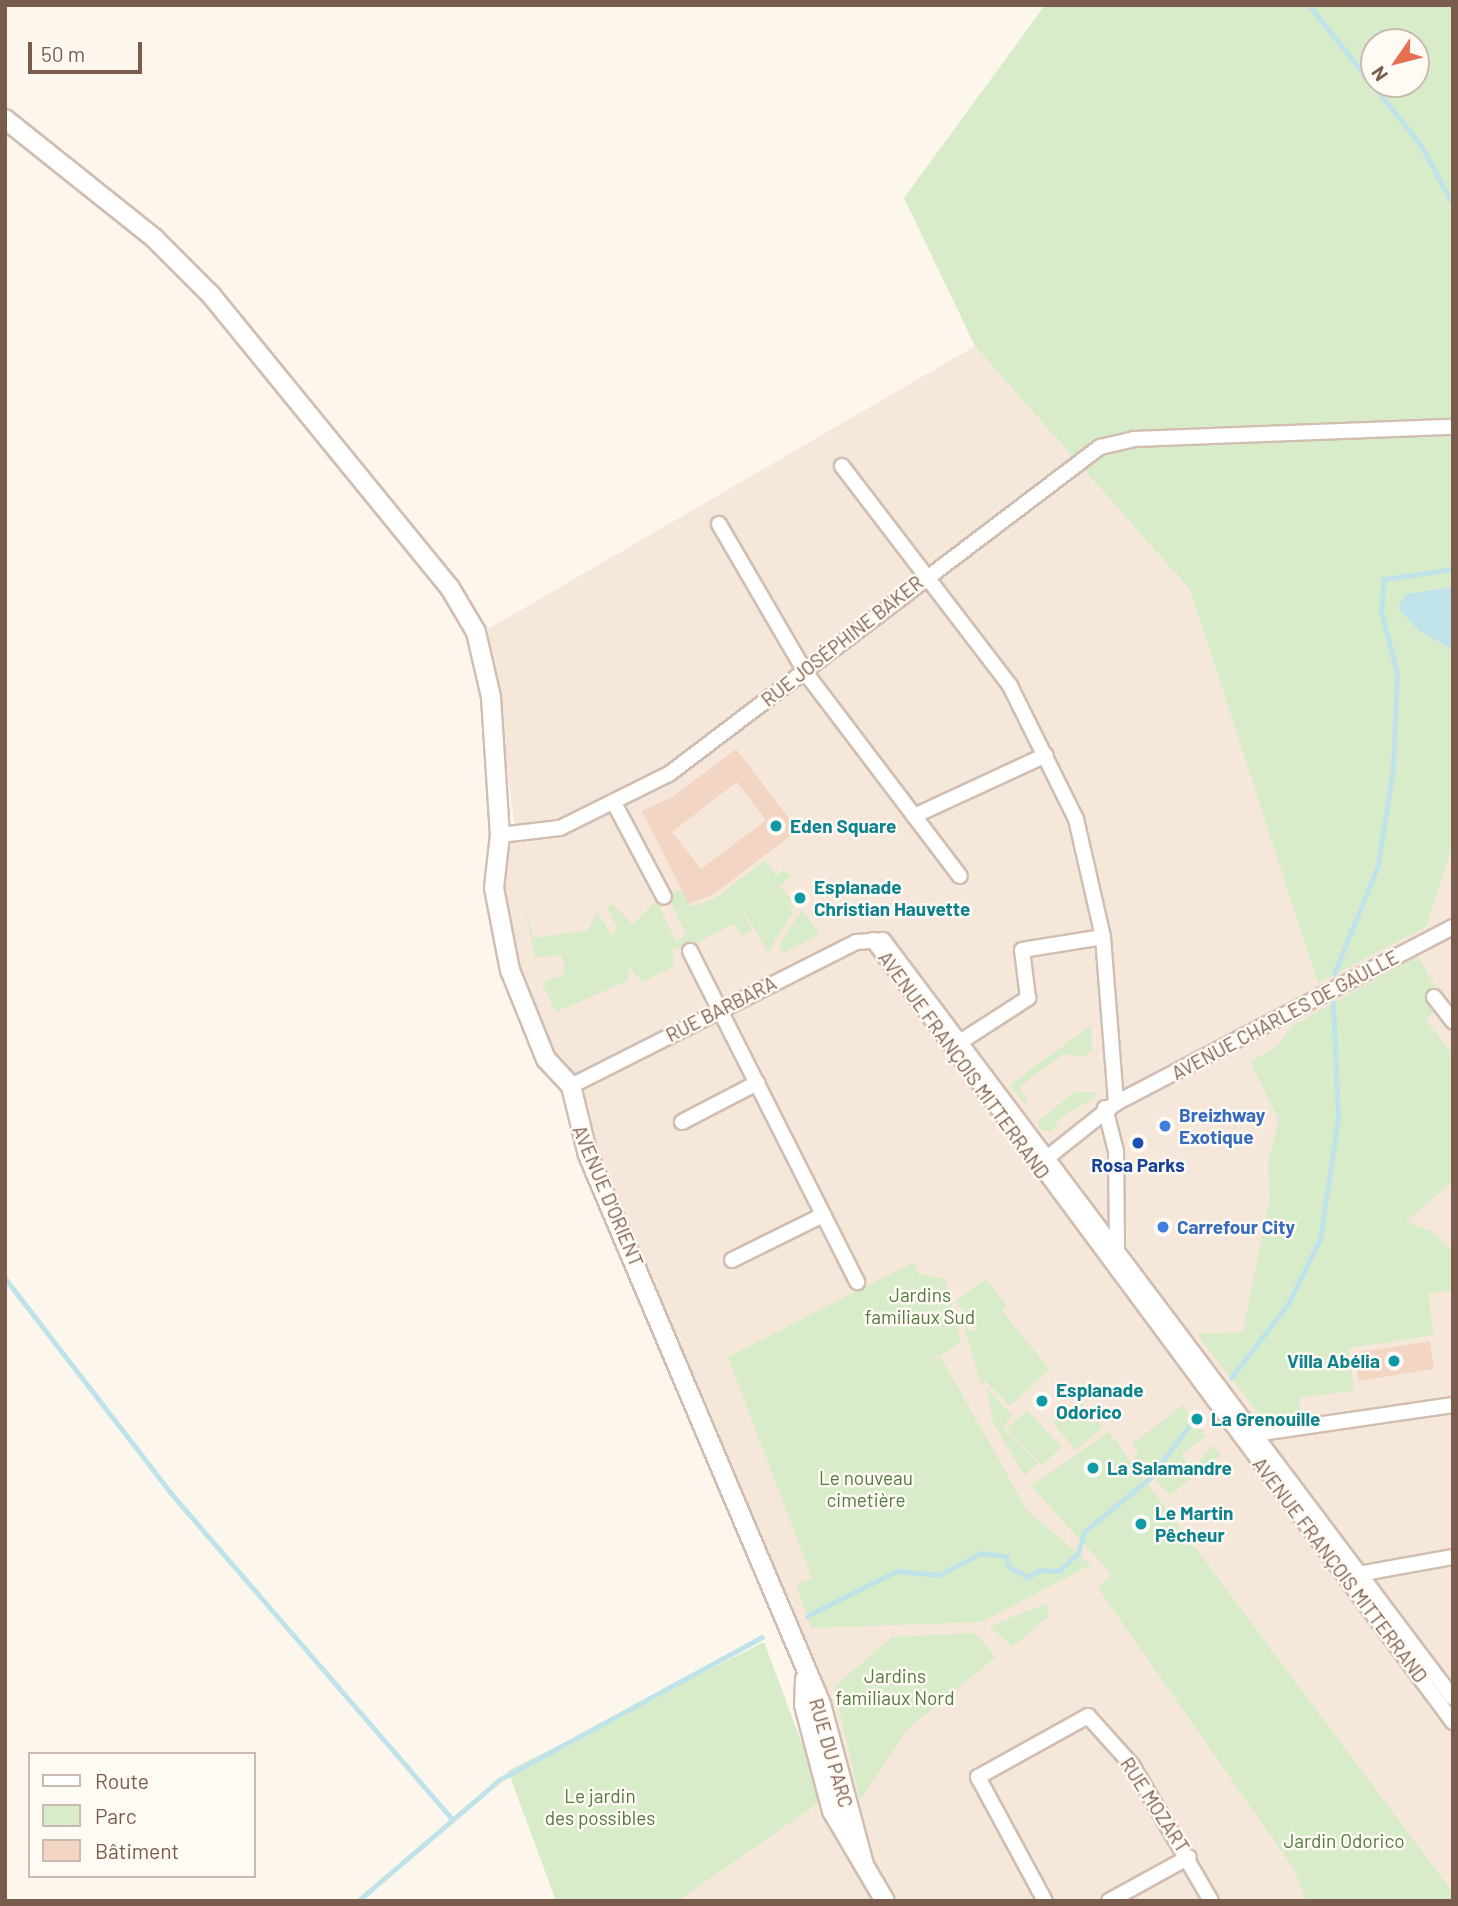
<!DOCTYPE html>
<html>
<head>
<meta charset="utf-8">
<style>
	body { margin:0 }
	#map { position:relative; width:1458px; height:1906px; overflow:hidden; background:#fdf6ec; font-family:Barlow,sans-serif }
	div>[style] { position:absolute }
	.residential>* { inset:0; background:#f5e8da }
	.green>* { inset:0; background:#d8ecc9 }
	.water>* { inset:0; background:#bfe3e8 }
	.stream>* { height:4.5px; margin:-2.25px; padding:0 2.25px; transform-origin:2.25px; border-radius:2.25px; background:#bfe3e8 }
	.building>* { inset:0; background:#f3d5c3 }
	.roads { filter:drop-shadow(2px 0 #d1beb0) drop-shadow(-2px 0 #d1beb0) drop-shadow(0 2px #d1beb0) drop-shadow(0 -2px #d1beb0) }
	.minor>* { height:14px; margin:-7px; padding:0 7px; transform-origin:7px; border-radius:7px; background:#fff }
	.tertiary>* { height:18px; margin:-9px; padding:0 9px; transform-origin:9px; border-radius:9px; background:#fff }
	.dots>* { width:19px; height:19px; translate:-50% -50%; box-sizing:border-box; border:4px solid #fffaf3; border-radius:50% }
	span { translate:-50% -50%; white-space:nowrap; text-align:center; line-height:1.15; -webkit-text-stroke:5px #fffaf3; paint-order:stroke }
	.street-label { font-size:19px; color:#7a5c4d }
	.culture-label { font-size:19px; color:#0d838f; font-weight:700 }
	.left { translate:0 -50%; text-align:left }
	.right { translate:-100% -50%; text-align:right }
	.shop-label { font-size:19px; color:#366cbe; font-weight:700 }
	.transit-label { font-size:19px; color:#164399; font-weight:700 }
	.park-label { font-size:19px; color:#537a41 }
	.frame { position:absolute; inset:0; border:7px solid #7a5c4d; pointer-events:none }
	.legend { position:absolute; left:28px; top:1752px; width:228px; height:126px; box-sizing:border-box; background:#fffaf3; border:2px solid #cabbb1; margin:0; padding:9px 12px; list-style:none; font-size:21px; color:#7a5c4d }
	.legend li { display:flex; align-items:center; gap:14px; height:35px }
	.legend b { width:35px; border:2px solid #cabbb1 }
	.north { position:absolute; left:1360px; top:28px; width:70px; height:70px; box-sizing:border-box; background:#fffaf3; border:2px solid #cabbb1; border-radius:50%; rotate:235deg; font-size:19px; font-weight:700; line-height:28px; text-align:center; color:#7a5c4d }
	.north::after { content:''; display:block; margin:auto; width:24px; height:32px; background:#e76f51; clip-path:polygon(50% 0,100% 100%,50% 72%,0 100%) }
	.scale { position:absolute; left:28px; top:42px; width:114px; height:32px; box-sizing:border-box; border:4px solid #7a5c4d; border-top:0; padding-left:9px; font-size:21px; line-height:24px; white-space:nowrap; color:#7a5c4d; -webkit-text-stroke:5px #fffaf3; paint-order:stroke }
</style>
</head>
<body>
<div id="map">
	<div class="residential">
		<i style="clip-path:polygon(975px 346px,1190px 590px,1318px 982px,1426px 927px,1453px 844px,1453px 1901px,678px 1901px,823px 1800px,847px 1794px,518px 973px,498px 860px,516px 836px,488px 629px)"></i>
	</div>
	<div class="green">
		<i style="clip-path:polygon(evenodd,1045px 5px,1453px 5px,1453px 587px,1405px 594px,1419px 631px,1453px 650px,1453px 844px,1426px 927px,1318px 983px,1190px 590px,975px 346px,904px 198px,1045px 5px,1374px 42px,1416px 42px,1416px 84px,1374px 84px,1374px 42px)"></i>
		<i style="clip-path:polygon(765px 860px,776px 875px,784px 870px,792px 877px,779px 886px,798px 905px,794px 909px,784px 899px,793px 913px,768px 952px,739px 903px,752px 930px,742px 936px,734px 924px,684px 949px,673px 947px,673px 967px,642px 982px,629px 967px,627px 981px,556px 1012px,542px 983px,564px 974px,564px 963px,561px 955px,535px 958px,521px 886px,533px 938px,588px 930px,597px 912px,612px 936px,617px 928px,607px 907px,613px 904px,632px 924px,657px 901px,676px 942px,686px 933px,668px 896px,681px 889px,691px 907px,716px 898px)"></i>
		<i style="clip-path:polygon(802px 910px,820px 934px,783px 953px,779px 944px)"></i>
		<i style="clip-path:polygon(1418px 956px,1437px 990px,1427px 999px,1436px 1011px,1425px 1019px,1453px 1055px,1453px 1181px,1406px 1222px,1431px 1231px,1453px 1251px,1453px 1290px,1428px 1294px,1434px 1335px,1349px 1348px,1354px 1391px,1299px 1398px,1301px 1415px,1264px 1421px,1197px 1334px,1243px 1332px,1270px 1198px,1268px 1162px,1279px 1120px,1250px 1061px,1275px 1048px,1292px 1026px)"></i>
		<i style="clip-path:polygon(1091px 1025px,1092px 1050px,1083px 1057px,1064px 1054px,1035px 1075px,1019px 1088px,1028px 1100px,1024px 1103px,1010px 1085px)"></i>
		<i style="clip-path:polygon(1075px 1092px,1095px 1092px,1094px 1098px,1060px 1118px,1052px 1131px,1041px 1131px,1037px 1122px)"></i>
		<i style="clip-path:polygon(914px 1262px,919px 1274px,945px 1279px,961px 1342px,918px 1369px,941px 1357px,1027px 1510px,1091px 1565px,981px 1622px,811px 1628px,796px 1584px,812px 1578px,728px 1357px)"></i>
		<i style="clip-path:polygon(986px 1279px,1007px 1306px,1002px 1311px,1049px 1369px,1010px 1406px,985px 1381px,981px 1385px,963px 1323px,971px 1332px,977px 1328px,956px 1301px)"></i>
		<i style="clip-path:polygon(986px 1387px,1013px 1416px,1003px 1427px,1038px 1463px,1024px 1476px,993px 1422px)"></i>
		<i style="clip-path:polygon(1079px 1400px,1103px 1427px,1076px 1450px,1052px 1422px)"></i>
		<i style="clip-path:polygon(1183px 1405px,1206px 1436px,1182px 1455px,1192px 1469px,1213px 1445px,1221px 1455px,1170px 1495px,1134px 1457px,1139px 1453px,1132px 1444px)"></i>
		<i style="clip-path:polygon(1027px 1410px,1062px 1447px,1042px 1465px,1007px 1429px)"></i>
		<i style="clip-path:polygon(1109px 1432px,1453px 1893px,1453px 1901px,1306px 1901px,1294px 1869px,1098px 1588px,1112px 1574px,1031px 1486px)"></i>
		<i style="clip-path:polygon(1047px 1603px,1048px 1617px,1012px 1647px,990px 1626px)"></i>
		<i style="clip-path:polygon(975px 1633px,996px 1657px,908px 1729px,860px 1800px,834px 1687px,892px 1637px)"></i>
		<i style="clip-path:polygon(764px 1642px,823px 1800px,678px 1901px,556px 1901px,508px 1771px)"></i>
	</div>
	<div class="water">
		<i style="clip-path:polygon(1453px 587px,1453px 650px,1419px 631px,1398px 608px,1405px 594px)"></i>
	</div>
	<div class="stream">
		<i style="left:1309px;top:5px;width:179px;rotate:51.3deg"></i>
		<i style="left:1421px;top:145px;width:67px;rotate:61.5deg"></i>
		<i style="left:1334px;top:974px;width:118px;rotate:-68deg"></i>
		<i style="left:1378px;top:865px;width:97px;rotate:-81.1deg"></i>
		<i style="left:1393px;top:769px;width:96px;rotate:-87.6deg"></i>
		<i style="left:1397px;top:673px;width:63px;rotate:-104.7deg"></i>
		<i style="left:1381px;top:612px;width:33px;rotate:-85deg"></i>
		<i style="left:1384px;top:579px;width:70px;rotate:-8.2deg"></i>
		<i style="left:5px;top:1278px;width:272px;rotate:52.3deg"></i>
		<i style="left:171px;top:1493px;width:428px;rotate:49.2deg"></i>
		<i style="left:1231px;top:1378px;width:93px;rotate:-52.4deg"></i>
		<i style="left:1288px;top:1304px;width:72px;rotate:-63.8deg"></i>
		<i style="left:1320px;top:1239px;width:122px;rotate:-81.5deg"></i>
		<i style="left:1338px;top:1118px;width:115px;rotate:-92.5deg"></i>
		<i style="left:807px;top:1616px;width:101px;rotate:-26.6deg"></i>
		<i style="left:897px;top:1571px;width:42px;rotate:5.4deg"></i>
		<i style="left:939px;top:1575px;width:47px;rotate:-27.6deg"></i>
		<i style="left:981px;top:1553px;width:26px;rotate:7deg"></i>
		<i style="left:1007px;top:1556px;width:11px;rotate:80deg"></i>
		<i style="left:1009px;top:1567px;width:22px;rotate:27deg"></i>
		<i style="left:1029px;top:1577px;width:13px;rotate:-32deg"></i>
		<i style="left:1040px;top:1570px;width:19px;rotate:3deg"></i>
		<i style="left:1059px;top:1571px;width:26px;rotate:-43deg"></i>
		<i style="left:1078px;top:1553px;width:22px;rotate:-74deg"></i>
		<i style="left:1084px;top:1532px;width:85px;rotate:-39.3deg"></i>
		<i style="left:1150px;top:1478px;width:74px;rotate:-53.3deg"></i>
		<i style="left:358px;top:1901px;width:186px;rotate:-40.6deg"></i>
		<i style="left:499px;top:1780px;width:299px;rotate:-28.5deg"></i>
	</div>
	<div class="building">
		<i style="clip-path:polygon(evenodd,736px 749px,798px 830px,714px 894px,689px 904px,642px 811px,672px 797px,736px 749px,737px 782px,766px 820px,701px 869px,672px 832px,737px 782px)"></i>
		<i style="clip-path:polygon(1430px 1341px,1434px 1369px,1359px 1381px,1355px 1353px)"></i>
	</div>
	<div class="roads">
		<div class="minor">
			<i style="left:842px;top:466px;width:277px;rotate:52.6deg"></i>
			<i style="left:1010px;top:686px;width:148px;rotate:63.6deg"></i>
			<i style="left:1076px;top:819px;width:121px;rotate:77.1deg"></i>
			<i style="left:1103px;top:937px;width:167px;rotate:85.5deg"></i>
			<i style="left:1116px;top:1103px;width:93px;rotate:141.5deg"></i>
			<i style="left:719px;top:524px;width:171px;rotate:59.8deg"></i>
			<i style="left:805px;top:672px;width:256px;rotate:52.8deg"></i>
			<i style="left:614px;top:803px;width:106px;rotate:62deg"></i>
			<i style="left:914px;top:816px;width:145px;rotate:-24.8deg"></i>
			<i style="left:500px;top:835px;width:60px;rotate:-6.7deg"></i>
			<i style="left:560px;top:828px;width:122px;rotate:-26.4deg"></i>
			<i style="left:669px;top:774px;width:541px;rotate:-37.19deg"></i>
			<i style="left:1100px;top:447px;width:35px;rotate:-13deg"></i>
			<i style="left:1134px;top:439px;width:319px;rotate:-2.2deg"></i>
			<i style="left:873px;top:940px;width:974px;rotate:53.44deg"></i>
			<i style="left:690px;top:951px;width:371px;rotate:63.2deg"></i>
			<i style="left:1434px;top:997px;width:31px;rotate:52deg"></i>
			<i style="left:957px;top:1044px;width:85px;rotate:-32.9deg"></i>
			<i style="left:1028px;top:998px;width:48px;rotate:-97.1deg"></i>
			<i style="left:1022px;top:950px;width:82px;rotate:-9.1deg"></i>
			<i style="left:571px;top:1086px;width:319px;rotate:-26.8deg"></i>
			<i style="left:856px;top:942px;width:27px;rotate:-4deg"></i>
			<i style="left:883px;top:940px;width:948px;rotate:53.06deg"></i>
			<i style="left:1116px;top:1103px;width:380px;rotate:-27.6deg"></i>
			<i style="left:1105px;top:1108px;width:44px;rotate:75.7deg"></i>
			<i style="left:1116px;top:1151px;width:101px;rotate:89.4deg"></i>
			<i style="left:682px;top:1122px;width:85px;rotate:-27.5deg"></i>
			<i style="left:732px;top:1260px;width:102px;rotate:-26.3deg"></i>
			<i style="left:1250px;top:1442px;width:14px;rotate:-39deg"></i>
			<i style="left:1261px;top:1433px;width:194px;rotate:-8.3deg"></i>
			<i style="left:1353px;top:1575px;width:102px;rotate:-10.2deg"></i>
			<i style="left:1045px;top:1901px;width:141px;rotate:-118.4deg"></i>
			<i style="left:978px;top:1777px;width:126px;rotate:-29deg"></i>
			<i style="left:1088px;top:1716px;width:66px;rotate:48.1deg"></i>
			<i style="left:1132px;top:1765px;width:157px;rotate:59.8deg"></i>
			<i style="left:1109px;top:1901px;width:91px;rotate:-28.8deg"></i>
		</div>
		<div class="tertiary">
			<i style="left:5px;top:119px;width:191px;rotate:38.6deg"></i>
			<i style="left:154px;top:238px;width:81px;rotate:45deg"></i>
			<i style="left:211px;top:295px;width:378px;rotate:50.8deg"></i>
			<i style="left:450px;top:588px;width:51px;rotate:59.4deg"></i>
			<i style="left:476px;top:632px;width:67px;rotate:77deg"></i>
			<i style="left:491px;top:697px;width:138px;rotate:86.3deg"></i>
			<i style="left:500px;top:835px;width:53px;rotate:96.5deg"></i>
			<i style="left:494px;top:888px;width:84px;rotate:79deg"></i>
			<i style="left:510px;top:970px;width:96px;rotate:68deg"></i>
			<i style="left:546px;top:1059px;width:37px;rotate:47deg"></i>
			<i style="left:571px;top:1086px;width:71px;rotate:76.2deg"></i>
			<i style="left:588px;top:1155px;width:596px;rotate:67deg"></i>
			<i style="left:821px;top:1704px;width:166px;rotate:75deg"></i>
			<i style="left:805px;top:1679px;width:26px;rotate:92deg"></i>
			<i style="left:804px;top:1705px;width:110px;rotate:75.2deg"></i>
			<i style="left:832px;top:1811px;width:104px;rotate:59.5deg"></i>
		</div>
	</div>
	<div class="dots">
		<i style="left:776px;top:826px;background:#0f9aa8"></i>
		<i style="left:800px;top:898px;background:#0f9aa8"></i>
		<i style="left:1165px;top:1126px;background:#3f7fe0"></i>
		<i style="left:1138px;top:1143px;background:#1a4fb4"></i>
		<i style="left:1163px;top:1227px;background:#3f7fe0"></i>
		<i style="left:1394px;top:1361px;background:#0f9aa8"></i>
		<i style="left:1042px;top:1401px;background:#0f9aa8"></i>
		<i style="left:1197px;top:1419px;background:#0f9aa8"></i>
		<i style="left:1093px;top:1468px;background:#0f9aa8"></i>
		<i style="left:1141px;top:1524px;background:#0f9aa8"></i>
	</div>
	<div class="street-label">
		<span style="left:842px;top:641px;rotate:-38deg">RUE JOSÉPHINE BAKER</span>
		<span style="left:721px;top:1009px;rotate:-27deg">RUE BARBARA</span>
		<span style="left:1285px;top:1015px;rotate:-28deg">AVENUE CHARLES DE GAULLE</span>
		<span style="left:964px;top:1065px;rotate:54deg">AVENUE FRANÇOIS MITTERRAND</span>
		<span style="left:608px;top:1196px;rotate:67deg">AVENUE D'ORIENT</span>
		<span style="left:1340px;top:1570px;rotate:53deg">AVENUE FRANÇOIS MITTERRAND</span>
		<span style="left:831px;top:1753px;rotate:74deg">RUE DU PARC</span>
		<span style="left:1155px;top:1805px;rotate:57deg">RUE MOZART</span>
	</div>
	<div class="culture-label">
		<span class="left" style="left:790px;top:826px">Eden Square</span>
		<span class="left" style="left:814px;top:898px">Esplanade<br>Christian Hauvette</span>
		<span class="right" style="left:1380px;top:1361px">Villa Abélia</span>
		<span class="left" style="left:1056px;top:1401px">Esplanade<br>Odorico</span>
		<span class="left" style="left:1211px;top:1419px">La Grenouille</span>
		<span class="left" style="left:1107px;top:1468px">La Salamandre</span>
		<span class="left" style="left:1155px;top:1524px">Le Martin<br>Pêcheur</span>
	</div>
	<div class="shop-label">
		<span class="left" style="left:1179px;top:1126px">Breizhway<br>Exotique</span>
		<span class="left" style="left:1177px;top:1227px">Carrefour City</span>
	</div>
	<div class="transit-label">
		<span style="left:1138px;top:1165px">Rosa Parks</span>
	</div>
	<div class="park-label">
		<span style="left:920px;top:1306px">Jardins<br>familiaux Sud</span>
		<span style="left:866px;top:1489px">Le nouveau<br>cimetière</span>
		<span style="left:895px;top:1687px">Jardins<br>familiaux Nord</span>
		<span style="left:600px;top:1807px">Le jardin<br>des possibles</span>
		<span style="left:1344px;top:1841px">Jardin Odorico</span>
	</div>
	<div class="frame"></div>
	<ul class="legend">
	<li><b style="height:9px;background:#fff"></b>Route</li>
	<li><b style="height:19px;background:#d8ecc9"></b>Parc</li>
	<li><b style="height:19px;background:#f3d5c3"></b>Bâtiment</li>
	</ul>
	<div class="north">N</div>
	<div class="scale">50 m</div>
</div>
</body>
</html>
